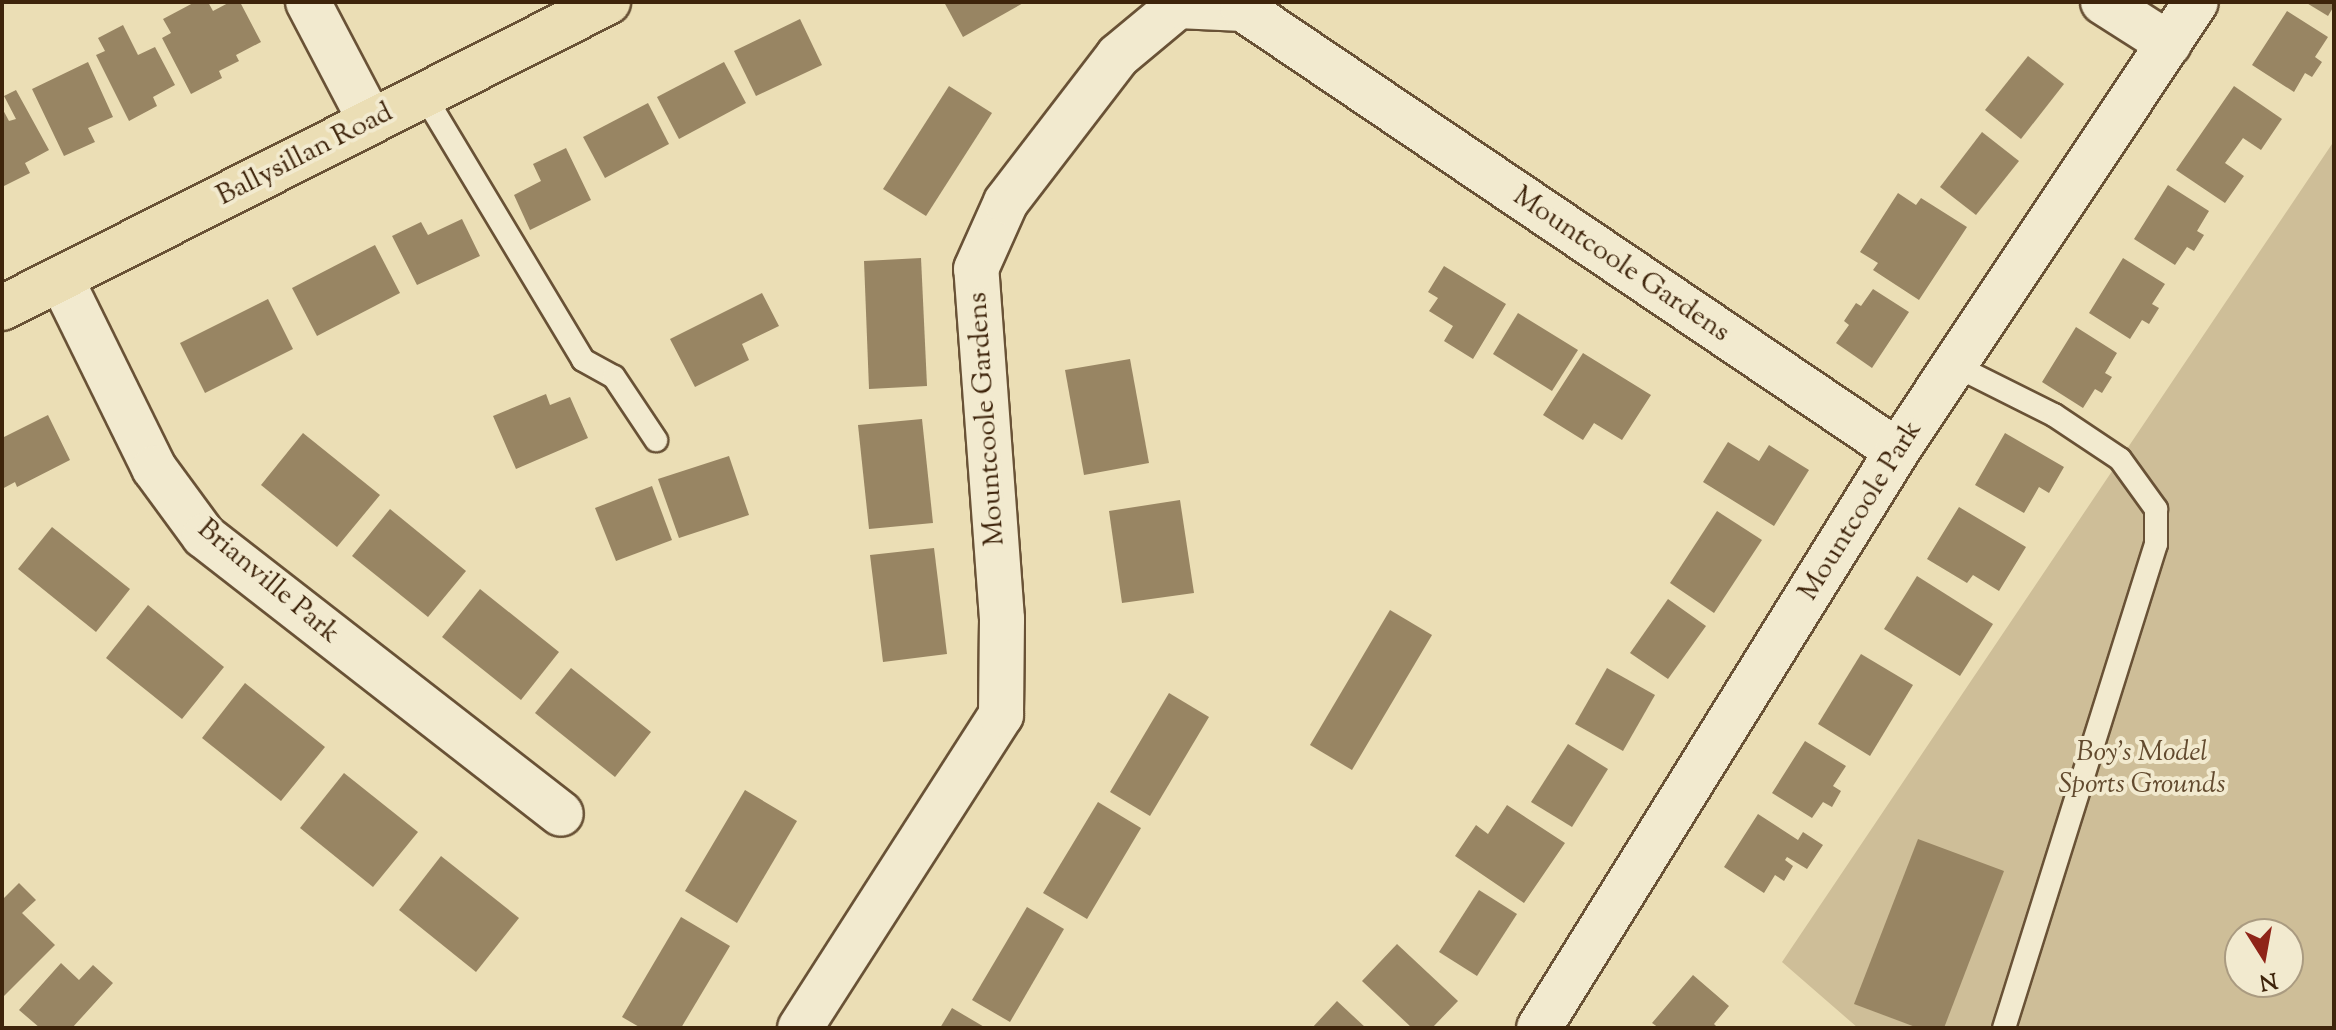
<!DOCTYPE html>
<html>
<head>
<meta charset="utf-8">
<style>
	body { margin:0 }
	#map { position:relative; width:2336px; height:1030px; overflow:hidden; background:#ebdeb5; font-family:"Sorts Mill Goudy",serif }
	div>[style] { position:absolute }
	.green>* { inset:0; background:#cebe98 }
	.building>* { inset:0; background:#988563 }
	.roads { filter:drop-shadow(2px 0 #695236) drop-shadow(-2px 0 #695236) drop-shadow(0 2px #695236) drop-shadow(0 -2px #695236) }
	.service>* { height:22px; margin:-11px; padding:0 11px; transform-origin:11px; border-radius:11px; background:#f2eacf }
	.minor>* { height:44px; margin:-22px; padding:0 22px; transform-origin:22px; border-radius:22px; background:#f2eacf }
	.trunk>* { height:44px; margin:-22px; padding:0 22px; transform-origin:22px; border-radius:22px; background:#ebdeb5 }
	span { translate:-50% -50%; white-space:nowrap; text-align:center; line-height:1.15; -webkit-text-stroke:8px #f2eacf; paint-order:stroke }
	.street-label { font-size:28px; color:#3e240b }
	.park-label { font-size:28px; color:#624a2e; font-style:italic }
	.frame { position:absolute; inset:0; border:4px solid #3e240b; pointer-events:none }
	.north { position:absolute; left:2224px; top:918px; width:80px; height:80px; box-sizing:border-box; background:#f2eacf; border:2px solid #aa9b81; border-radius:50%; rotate:169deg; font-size:22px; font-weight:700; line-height:32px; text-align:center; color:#3e240b }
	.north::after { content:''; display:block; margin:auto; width:28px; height:36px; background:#8f2418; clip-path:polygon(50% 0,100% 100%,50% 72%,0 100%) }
</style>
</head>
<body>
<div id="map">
	<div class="green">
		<i style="clip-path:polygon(evenodd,2334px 141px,2334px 1028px,1858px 1028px,1782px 962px,2334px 141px,2240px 934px,2288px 934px,2288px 982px,2240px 982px,2240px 934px)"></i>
	</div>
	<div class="building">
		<i style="clip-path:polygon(195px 2px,208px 2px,213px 11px,230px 2px,240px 2px,261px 42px,236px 55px,239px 61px,219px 71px,222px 78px,191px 94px,162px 38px,171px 33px,163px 19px)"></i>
		<i style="clip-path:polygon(944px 2px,1025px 2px,963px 37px)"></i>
		<i style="clip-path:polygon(2305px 2px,2334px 2px,2334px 6px,2328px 16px)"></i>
		<i style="clip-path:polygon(2287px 11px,2328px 37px,2315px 57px,2322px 62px,2312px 77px,2305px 73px,2294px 92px,2252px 65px)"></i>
		<i style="clip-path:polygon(800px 19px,822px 65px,756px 96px,734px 51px)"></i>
		<i style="clip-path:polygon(123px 25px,138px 55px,155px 47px,175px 85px,153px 97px,157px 106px,129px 121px,96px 55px,105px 51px,98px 38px)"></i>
		<i style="clip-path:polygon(2028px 56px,2064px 84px,2021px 139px,1985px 110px)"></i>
		<i style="clip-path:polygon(88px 62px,113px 117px,88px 128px,95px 142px,64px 156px,32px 89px)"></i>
		<i style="clip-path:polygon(724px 62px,746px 103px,679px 139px,657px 97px)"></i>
		<i style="clip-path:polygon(949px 86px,992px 113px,926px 216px,883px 189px)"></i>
		<i style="clip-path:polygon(2234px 86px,2282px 119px,2261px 150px,2243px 138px,2225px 163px,2244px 176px,2225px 203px,2176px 170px)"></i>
		<i style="clip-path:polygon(16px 90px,49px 150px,25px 163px,30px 173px,2px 187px,2px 108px,9px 121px,16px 119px,4px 96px)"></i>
		<i style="clip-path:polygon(648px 103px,669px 144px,605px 178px,583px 137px)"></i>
		<i style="clip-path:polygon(1982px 132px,2019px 161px,1976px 215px,1940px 187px)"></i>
		<i style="clip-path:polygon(566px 148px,591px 200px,530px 230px,514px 195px,541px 181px,533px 164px)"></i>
		<i style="clip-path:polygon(2168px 185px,2209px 211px,2197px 231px,2204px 235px,2194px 251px,2187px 247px,2175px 265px,2134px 239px)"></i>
		<i style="clip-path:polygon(1898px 193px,1916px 205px,1921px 198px,1967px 227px,1919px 300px,1873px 270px,1878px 263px,1860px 252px)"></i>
		<i style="clip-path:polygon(462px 219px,480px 256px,417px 285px,392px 236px,421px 222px,428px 235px)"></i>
		<i style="clip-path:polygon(375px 245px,400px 293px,317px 336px,292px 288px)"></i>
		<i style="clip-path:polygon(921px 258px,927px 386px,869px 389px,864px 261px)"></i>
		<i style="clip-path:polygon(2123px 258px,2165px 284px,2152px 304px,2159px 308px,2149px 324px,2142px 320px,2130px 339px,2089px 313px)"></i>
		<i style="clip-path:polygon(1444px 266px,1506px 304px,1473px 359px,1444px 341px,1453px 326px,1429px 311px,1438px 298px,1428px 292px)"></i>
		<i style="clip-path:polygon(1873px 289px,1909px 312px,1872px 368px,1836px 343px,1849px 325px,1844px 321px,1856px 303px,1861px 306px)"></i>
		<i style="clip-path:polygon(762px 293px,779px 326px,742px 344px,749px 360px,695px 387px,670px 339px)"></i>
		<i style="clip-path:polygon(268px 299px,293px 349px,205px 393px,180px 343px)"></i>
		<i style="clip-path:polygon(1518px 313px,1578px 350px,1552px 391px,1493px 354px)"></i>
		<i style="clip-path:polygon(2076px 327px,2117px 353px,2105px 373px,2112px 377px,2102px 393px,2095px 389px,2083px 408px,2042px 382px)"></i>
		<i style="clip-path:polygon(1583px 353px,1651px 395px,1622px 440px,1594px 423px,1583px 440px,1543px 415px)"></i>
		<i style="clip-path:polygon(1130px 359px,1149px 463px,1084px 475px,1065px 370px)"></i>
		<i style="clip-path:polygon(546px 394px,550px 405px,570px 397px,588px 438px,516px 469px,493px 416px)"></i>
		<i style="clip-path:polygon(48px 415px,70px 460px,17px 487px,15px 482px,2px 489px,2px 438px)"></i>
		<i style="clip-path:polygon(922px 419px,933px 523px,869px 529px,858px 425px)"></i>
		<i style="clip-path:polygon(303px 433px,380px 495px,337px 547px,261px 485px)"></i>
		<i style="clip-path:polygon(2005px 433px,2064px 467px,2049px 493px,2039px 487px,2024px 513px,1975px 485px)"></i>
		<i style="clip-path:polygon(1728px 442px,1759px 461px,1769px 445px,1809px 470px,1774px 526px,1703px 482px)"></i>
		<i style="clip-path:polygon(729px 456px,749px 515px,679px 538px,658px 479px)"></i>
		<i style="clip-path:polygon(652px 486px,672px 540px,616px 561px,595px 508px)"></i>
		<i style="clip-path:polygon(1180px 500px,1194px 593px,1122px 603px,1109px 511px)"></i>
		<i style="clip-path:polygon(1959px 507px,2026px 547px,1999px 591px,1973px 575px,1967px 583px,1927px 559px)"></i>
		<i style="clip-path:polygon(390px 509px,466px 571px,428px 617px,352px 556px)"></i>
		<i style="clip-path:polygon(1717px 511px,1762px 540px,1714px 613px,1670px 583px)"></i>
		<i style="clip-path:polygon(52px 527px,130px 589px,96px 632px,18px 569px)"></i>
		<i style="clip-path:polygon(934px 548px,947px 654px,883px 662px,870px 555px)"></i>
		<i style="clip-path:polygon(1917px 576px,1993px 624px,1960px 676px,1884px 629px)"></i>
		<i style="clip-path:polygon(480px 589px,559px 652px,521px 700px,442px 637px)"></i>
		<i style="clip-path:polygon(1668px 599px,1706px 626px,1668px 679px,1630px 653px)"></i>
		<i style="clip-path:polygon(148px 605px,224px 667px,182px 719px,106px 658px)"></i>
		<i style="clip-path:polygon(1390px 610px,1432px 635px,1352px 770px,1310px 745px)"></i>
		<i style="clip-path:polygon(1861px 654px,1913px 685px,1870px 756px,1818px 724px)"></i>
		<i style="clip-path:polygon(571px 668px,651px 732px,615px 777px,535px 713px)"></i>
		<i style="clip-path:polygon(1607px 668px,1655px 695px,1623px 751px,1575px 724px)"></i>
		<i style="clip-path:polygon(245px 683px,325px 747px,281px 801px,202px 738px)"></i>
		<i style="clip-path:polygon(1169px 693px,1209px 717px,1150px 816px,1110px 792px)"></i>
		<i style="clip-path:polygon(1805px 741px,1846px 766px,1833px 786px,1841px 791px,1832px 807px,1823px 802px,1812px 818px,1772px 793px)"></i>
		<i style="clip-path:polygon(1568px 744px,1608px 769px,1572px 827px,1531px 802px)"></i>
		<i style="clip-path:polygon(344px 773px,418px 832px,373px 887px,300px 828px)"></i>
		<i style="clip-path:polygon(745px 790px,797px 821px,737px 923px,685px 891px)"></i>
		<i style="clip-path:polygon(1098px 802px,1141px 828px,1087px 919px,1043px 893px)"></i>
		<i style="clip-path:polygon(1507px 805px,1565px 843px,1524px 903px,1455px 856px,1476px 825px,1488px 834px)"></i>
		<i style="clip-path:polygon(1758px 814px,1798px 840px,1803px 832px,1823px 845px,1807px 869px,1787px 857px,1785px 860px,1793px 866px,1784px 881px,1775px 875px,1764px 893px,1724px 867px)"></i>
		<i style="clip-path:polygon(1918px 839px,2004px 871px,1944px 1028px,1918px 1028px,1854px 1004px)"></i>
		<i style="clip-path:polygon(441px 856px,519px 918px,476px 972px,399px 910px)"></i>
		<i style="clip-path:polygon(19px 883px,36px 900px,22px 913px,55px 945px,2px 998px,2px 900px)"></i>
		<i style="clip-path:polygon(1479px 890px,1517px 914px,1477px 976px,1439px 952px)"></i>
		<i style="clip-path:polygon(1027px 907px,1064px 929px,1010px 1022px,972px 1000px)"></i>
		<i style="clip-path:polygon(681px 917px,730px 946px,681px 1028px,641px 1028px,622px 1017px)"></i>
		<i style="clip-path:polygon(1397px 944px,1458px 1001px,1432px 1028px,1412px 1028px,1362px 981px)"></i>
		<i style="clip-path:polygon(61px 963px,79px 980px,93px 965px,113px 983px,72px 1028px,40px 1028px,19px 1010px)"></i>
		<i style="clip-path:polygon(1693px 975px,1729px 1006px,1714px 1024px,1718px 1028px,1659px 1028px,1652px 1023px)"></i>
		<i style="clip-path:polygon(1337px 1001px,1366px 1028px,1312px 1028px)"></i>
		<i style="clip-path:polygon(952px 1008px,986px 1028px,940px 1028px)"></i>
	</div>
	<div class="roads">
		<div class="service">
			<i style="left:424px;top:95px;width:309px;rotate:59deg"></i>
			<i style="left:583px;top:360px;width:35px;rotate:29deg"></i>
			<i style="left:614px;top:377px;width:76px;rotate:56.3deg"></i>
			<i style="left:1954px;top:365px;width:112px;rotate:26.6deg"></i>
			<i style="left:2054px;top:415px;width:79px;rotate:33.7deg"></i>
			<i style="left:2120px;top:459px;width:62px;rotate:54.2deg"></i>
			<i style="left:2156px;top:509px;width:35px;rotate:90deg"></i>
			<i style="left:2156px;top:544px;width:507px;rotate:107.43deg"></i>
		</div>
		<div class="minor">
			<i style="left:308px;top:2px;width:133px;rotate:62.3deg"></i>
			<i style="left:2103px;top:2px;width:78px;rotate:32.5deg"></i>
			<i style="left:61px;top:279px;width:211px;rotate:63.8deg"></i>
			<i style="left:154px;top:468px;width:84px;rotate:53.7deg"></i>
			<i style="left:204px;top:536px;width:452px;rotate:37.9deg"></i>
			<i style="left:800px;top:1028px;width:372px;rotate:-57.3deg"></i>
			<i style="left:1001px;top:715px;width:96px;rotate:-89.4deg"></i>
			<i style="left:1002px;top:619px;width:351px;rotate:-94.2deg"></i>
			<i style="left:976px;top:269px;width:73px;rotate:-65.9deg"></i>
			<i style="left:1006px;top:202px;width:184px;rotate:-52.5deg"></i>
			<i style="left:1118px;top:56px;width:78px;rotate:-39.8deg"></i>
			<i style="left:1178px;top:6px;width:65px;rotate:2.6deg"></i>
			<i style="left:1243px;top:9px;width:789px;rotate:34.05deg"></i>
			<i style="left:1539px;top:1028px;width:679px;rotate:-58.18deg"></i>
			<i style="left:1897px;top:451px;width:539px;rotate:-56.34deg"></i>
		</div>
		<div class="trunk">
			<i style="left:2px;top:308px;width:679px;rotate:-26.79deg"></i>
		</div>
	</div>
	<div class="street-label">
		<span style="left:305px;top:155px;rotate:-27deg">Ballysillan Road</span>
		<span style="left:1621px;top:265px;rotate:34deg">Mountcoole Gardens</span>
		<span style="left:987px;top:419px;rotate:-94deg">Mountcoole Gardens</span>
		<span style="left:1861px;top:511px;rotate:-58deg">Mountcoole Park</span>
		<span style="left:268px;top:582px;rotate:40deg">Brianville Park</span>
	</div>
	<div class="park-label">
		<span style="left:2142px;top:769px">Boy's Model<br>Sports Grounds</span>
	</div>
	<div class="frame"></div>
	<div class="north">N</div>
</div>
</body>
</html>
